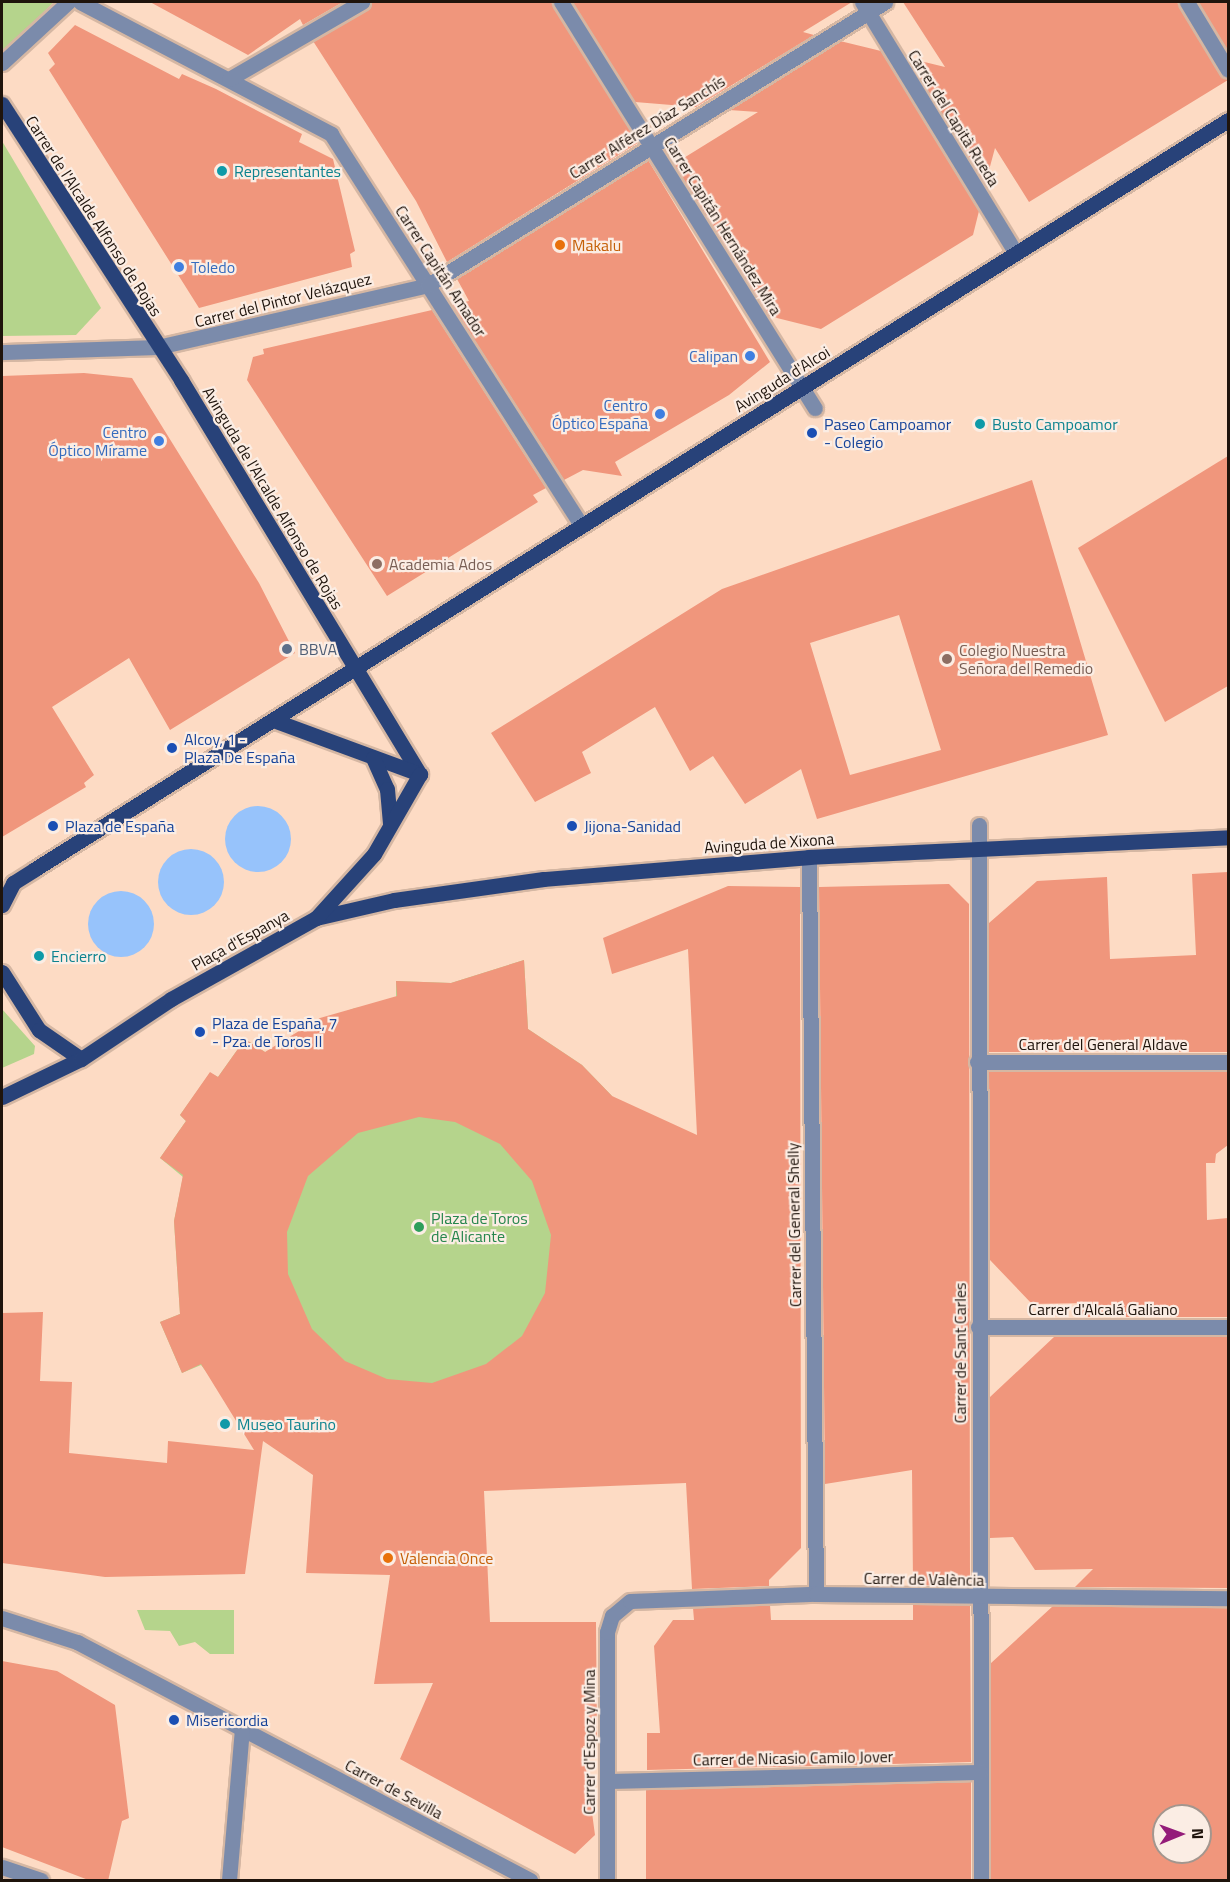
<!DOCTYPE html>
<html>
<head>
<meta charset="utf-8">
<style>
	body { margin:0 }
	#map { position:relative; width:1230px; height:1882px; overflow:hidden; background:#fddbc4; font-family:"Titillium Web",sans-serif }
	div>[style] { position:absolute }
	.green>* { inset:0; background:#b5d48c }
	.water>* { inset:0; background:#97c3fb }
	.round { border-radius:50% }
	.building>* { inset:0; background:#f0967c }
	.roads { filter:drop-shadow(2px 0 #d5b7a3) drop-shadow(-2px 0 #d5b7a3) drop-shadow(0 2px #d5b7a3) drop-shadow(0 -2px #d5b7a3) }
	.minor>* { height:15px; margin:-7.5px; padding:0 7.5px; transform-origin:7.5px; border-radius:7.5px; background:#7b8bab }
	.major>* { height:15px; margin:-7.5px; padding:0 7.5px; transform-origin:7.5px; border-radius:7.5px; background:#284279 }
	.dots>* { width:16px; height:16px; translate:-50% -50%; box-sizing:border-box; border:3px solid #fbede4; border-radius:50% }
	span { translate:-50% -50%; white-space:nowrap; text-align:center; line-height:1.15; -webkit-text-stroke:4.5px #fbede4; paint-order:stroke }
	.street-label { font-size:16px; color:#1f140c }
	.culture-label { font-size:16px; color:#0d838f }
	.left { translate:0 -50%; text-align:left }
	.food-label { font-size:16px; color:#c56008 }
	.shop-label { font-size:16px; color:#366cbe }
	.right { translate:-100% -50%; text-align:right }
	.transit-label { font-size:16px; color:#164399 }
	.education-label { font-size:16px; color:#785e54 }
	.service-label { font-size:16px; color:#4e5e75 }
	.leisure-label { font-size:16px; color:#27864d }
	.frame { position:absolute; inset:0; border:3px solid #1f140c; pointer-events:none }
	.north { position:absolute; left:1152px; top:1804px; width:60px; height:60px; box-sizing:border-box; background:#fbede4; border:2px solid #a3968e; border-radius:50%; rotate:89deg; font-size:16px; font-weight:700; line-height:24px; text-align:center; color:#1f140c }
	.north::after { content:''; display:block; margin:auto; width:21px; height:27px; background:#941c79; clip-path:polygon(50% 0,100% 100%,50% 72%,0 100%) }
</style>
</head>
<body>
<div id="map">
	<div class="green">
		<i style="clip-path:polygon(2px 2px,54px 2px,2px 54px)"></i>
		<i style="clip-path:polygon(2px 141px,101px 308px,76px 335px,2px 336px)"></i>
		<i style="clip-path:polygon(524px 960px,528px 1029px,582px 1065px,612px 1096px,666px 1233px,342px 1486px,258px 1437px,201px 1365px,182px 1373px,160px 1322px,180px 1314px,174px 1221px,183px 1177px,160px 1158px,186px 1121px,180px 1115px,210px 1073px,218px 1077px,245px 1039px,268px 1054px,307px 1026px,355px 1008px,396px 1004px,396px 981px,451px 983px)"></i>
		<i style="clip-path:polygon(2px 1009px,35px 1046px,34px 1054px,2px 1068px)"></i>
		<i style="clip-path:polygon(137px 1610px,234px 1610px,234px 1654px,210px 1654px,195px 1642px,179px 1646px,170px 1631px,145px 1630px)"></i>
	</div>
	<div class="water">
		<i class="round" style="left:225px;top:806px;width:66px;height:66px"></i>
		<i class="round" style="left:158px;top:849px;width:66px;height:66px"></i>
		<i class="round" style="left:88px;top:891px;width:66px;height:66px"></i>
	</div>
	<div class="building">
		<i style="clip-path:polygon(150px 2px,343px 2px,303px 25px,300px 19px,248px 55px)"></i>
		<i style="clip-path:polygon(372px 2px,551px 2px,638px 143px,447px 262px,416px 201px,313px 41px,367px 10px)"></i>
		<i style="clip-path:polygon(572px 2px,852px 2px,803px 32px,814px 35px,696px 107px,635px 102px)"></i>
		<i style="clip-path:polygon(903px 2px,1177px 2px,1220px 75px,1228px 80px,1029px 202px,995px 148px,985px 185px,908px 58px,945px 67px)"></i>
		<i style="clip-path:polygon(1198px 2px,1228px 2px,1228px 52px)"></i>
		<i style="clip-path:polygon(75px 25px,179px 79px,182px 74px,216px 89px,302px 134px,299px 142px,333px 159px,355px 251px,350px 254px,352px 267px,199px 308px,49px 70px,55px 64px,48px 53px)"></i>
		<i style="clip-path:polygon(840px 41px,881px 51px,979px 211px,973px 235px,821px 329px,769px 316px,674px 164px,758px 112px,729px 110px)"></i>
		<i style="clip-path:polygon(648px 160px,770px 362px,729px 395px,615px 462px,622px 476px,583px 470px,564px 480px,452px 305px,469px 301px,457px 279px)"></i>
		<i style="clip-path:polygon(432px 310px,546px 488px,533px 495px,538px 502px,387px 596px,247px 380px,253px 357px,264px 354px,263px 349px)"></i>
		<i style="clip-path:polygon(84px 373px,132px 378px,259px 583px,295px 653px,170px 730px,129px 658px,52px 707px,94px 775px,84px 783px,86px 787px,2px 837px,2px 376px)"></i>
		<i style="clip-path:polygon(1228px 456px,1228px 686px,1165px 722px,1078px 548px)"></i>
		<i style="clip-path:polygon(evenodd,1032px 480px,1108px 735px,817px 819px,801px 769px,745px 804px,713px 756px,690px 771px,655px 707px,582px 752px,591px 773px,535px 802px,491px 733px,722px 589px,1032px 480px,899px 615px,941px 750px,850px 775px,810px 643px,899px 615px)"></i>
		<i style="clip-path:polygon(1228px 872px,1228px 1052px,989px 1052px,989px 923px,1037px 881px,1107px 877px,1110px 959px,1196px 955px,1192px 874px)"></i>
		<i style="clip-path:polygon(949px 884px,969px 904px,970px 1586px,913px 1585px,912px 1470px,825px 1484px,819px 887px)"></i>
		<i style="clip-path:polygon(evenodd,728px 886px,800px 887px,801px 1548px,769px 1580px,769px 1586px,692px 1589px,686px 1483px,484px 1491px,490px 1622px,596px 1622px,597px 1746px,583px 1746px,595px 1835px,575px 1854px,400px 1759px,433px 1683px,374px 1684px,390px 1575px,306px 1573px,313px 1475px,263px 1441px,245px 1574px,105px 1577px,2px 1563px,2px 1313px,43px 1312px,40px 1381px,72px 1382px,69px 1453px,167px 1463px,168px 1441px,254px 1450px,201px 1364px,182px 1373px,160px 1322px,180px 1314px,174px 1221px,183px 1175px,160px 1158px,186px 1121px,180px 1115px,210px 1072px,218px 1077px,245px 1039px,265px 1052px,320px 1018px,397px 996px,396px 981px,451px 983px,524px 960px,528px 1029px,582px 1065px,612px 1096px,697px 1135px,688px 949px,612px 974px,603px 938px,728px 886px,419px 1117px,455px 1122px,500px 1144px,532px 1181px,551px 1235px,545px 1293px,522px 1336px,486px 1364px,432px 1383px,387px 1379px,345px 1361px,312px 1329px,288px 1274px,287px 1232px,308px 1176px,358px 1133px,419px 1117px)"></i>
		<i style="clip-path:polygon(989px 1072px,1228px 1072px,1228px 1145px,1216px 1154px,1215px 1163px,1206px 1163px,1207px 1220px,1228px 1218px,1228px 1317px,1075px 1317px,1090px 1303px,1032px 1304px,990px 1260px)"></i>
		<i style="clip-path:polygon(1054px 1337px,1228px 1337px,1228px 1588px,1075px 1587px,1093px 1569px,1035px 1570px,1013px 1537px,990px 1538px,990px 1397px)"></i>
		<i style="clip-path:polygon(770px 1605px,771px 1620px,913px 1620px,913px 1605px,970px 1605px,971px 1762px,647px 1770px,647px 1733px,660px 1733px,654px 1646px,673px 1620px,694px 1620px,693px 1608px)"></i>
		<i style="clip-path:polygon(evenodd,1053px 1606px,1228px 1608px,1228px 1881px,991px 1881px,990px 1664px,1053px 1606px,1164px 1816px,1200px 1816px,1200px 1852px,1164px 1852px,1164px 1816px)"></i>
		<i style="clip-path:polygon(2px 1661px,57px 1671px,115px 1705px,129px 1818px,122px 1821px,108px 1881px,91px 1881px,2px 1847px)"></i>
		<i style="clip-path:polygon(971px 1782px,971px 1881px,646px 1881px,646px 1790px)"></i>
	</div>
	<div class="roads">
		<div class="minor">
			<i style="left:80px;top:2px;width:284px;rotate:27.7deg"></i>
			<i style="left:331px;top:134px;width:465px;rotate:57.4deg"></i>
			<i style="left:561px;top:2px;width:479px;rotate:58deg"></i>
			<i style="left:862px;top:2px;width:293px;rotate:58.5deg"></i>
			<i style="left:1187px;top:2px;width:79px;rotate:58.9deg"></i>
			<i style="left:2px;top:63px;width:90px;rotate:-42.7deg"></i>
			<i style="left:229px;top:79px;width:154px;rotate:-30.1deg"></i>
			<i style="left:2px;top:352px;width:156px;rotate:-1.8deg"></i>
			<i style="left:158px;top:347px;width:277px;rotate:-12.9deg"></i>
			<i style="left:428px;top:285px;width:538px;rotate:-31.77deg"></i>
			<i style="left:979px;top:825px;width:1055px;rotate:89.89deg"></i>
			<i style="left:809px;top:857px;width:737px;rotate:89.46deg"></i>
			<i style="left:977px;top:1062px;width:251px"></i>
			<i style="left:978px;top:1327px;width:250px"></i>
			<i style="left:2px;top:1618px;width:79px;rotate:17.7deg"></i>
			<i style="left:77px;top:1642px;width:512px;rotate:27.72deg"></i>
			<i style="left:607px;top:1781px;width:373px;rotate:-1.4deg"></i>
			<i style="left:2px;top:1867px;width:41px;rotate:18.4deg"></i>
			<i style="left:229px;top:1880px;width:152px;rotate:-85.1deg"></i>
			<i style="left:607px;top:1880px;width:248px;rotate:-90deg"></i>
			<i style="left:607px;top:1632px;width:17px;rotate:-73deg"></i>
			<i style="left:612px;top:1616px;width:23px;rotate:-40deg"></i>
			<i style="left:630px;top:1601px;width:186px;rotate:-2.2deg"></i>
			<i style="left:816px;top:1594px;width:412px;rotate:0.6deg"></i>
		</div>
		<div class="major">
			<i style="left:2px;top:104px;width:329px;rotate:57deg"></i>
			<i style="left:181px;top:380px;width:461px;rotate:58.8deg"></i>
			<i style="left:273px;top:720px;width:157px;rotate:20.2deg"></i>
			<i style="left:373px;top:758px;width:34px;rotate:66deg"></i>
			<i style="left:387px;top:789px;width:34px;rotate:85deg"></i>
			<i style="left:2px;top:905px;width:25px;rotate:-63deg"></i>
			<i style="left:13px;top:883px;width:26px;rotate:-32deg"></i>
			<i style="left:35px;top:869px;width:1409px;rotate:-32.12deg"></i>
			<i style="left:316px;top:918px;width:80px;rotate:-13deg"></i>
			<i style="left:394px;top:900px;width:151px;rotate:-8deg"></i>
			<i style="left:544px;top:879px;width:266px;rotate:-4.7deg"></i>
			<i style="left:809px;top:857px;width:419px;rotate:-2.7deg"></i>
			<i style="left:2px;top:972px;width:69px;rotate:57.5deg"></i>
			<i style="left:39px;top:1030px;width:51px;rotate:34.6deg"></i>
			<i style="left:2px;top:1097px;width:88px;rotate:-25.7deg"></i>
			<i style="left:81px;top:1059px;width:108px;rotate:-33.7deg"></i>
			<i style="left:171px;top:999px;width:166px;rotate:-29.2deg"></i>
			<i style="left:316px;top:918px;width:86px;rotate:-47.8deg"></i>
			<i style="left:374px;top:854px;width:92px;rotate:-60.1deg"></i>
		</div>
	</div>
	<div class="dots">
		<i style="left:222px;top:171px;background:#0f9aa8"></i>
		<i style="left:560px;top:245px;background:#e8710a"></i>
		<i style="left:179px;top:267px;background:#3f7fe0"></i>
		<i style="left:750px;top:356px;background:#3f7fe0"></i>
		<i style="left:660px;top:414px;background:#3f7fe0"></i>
		<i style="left:980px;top:424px;background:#0f9aa8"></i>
		<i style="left:812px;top:433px;background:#1a4fb4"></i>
		<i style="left:159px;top:441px;background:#3f7fe0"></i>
		<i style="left:377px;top:564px;background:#8d6e63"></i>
		<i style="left:287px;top:649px;background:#5c6f8a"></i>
		<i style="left:947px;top:659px;background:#8d6e63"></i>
		<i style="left:172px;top:748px;background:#1a4fb4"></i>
		<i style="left:53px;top:826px;background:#1a4fb4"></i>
		<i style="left:572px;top:826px;background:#1a4fb4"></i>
		<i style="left:39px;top:956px;background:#0f9aa8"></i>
		<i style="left:200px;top:1032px;background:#1a4fb4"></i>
		<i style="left:419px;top:1227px;background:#2e9e5b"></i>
		<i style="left:225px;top:1424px;background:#0f9aa8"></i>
		<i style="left:388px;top:1558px;background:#e8710a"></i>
		<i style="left:174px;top:1720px;background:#1a4fb4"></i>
	</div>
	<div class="street-label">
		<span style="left:954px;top:118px;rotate:58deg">Carrer del Capità Rueda</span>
		<span style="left:647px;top:127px;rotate:-32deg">Carrer Alférez Díaz Sanchís</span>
		<span style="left:94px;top:216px;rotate:57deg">Carrer de l'Alcalde Alfonso de Rojas</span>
		<span style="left:723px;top:226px;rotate:58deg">Carrer Capitán Hernández Mira</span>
		<span style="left:441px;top:271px;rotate:57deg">Carrer Capitán Amador</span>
		<span style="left:283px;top:300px;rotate:-14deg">Carrer del Pintor Velázquez</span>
		<span style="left:782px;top:379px;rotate:-32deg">Avinguda d'Alcoi</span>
		<span style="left:273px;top:498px;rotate:59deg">Avinguda de l'Alcalde Alfonso de Rojas</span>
		<span style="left:769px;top:843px;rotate:-4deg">Avinguda de Xixona</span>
		<span style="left:240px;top:940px;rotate:-29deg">Plaça d'Espanya</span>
		<span style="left:1103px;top:1044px">Carrer del General Aldave</span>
		<span style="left:794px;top:1225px;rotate:-91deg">Carrer del General Shelly</span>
		<span style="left:1103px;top:1309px">Carrer d'Alcalá Galiano</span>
		<span style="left:960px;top:1353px;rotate:-90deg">Carrer de Sant Carles</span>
		<span style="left:924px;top:1579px;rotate:1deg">Carrer de València</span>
		<span style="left:589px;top:1742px;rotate:-90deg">Carrer d'Espoz y Mina</span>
		<span style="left:793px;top:1758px;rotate:-1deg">Carrer de Nicasio Camilo Jover</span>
		<span style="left:394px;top:1789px;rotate:28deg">Carrer de Sevilla</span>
	</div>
	<div class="culture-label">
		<span class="left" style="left:234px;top:171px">Representantes</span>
		<span class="left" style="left:992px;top:424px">Busto Campoamor</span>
		<span class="left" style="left:51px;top:956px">Encierro</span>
		<span class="left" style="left:237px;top:1424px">Museo Taurino</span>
	</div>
	<div class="food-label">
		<span class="left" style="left:572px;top:245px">Makalu</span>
		<span class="left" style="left:400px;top:1558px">Valencia Once</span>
	</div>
	<div class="shop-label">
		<span class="left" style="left:191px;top:267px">Toledo</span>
		<span class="right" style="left:738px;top:356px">Calipan</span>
		<span class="right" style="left:648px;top:414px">Centro<br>Óptico España</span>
		<span class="right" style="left:147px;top:441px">Centro<br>Óptico Mírame</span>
	</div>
	<div class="transit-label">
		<span class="left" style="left:824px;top:433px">Paseo Campoamor<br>- Colegio</span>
		<span class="left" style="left:184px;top:748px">Alcoy, 1 -<br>Plaza De España</span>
		<span class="left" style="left:65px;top:826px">Plaza de España</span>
		<span class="left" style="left:584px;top:826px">Jijona-Sanidad</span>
		<span class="left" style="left:212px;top:1032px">Plaza de España, 7<br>- Pza. de Toros II</span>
		<span class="left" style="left:186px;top:1720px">Misericordia</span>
	</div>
	<div class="education-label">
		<span class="left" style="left:389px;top:564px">Academia Ados</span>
		<span class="left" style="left:959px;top:659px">Colegio Nuestra<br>Señora del Remedio</span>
	</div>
	<div class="service-label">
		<span class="left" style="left:299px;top:649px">BBVA</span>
	</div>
	<div class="leisure-label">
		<span class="left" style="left:431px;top:1227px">Plaza de Toros<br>de Alicante</span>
	</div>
	<div class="frame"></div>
	<div class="north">N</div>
</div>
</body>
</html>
